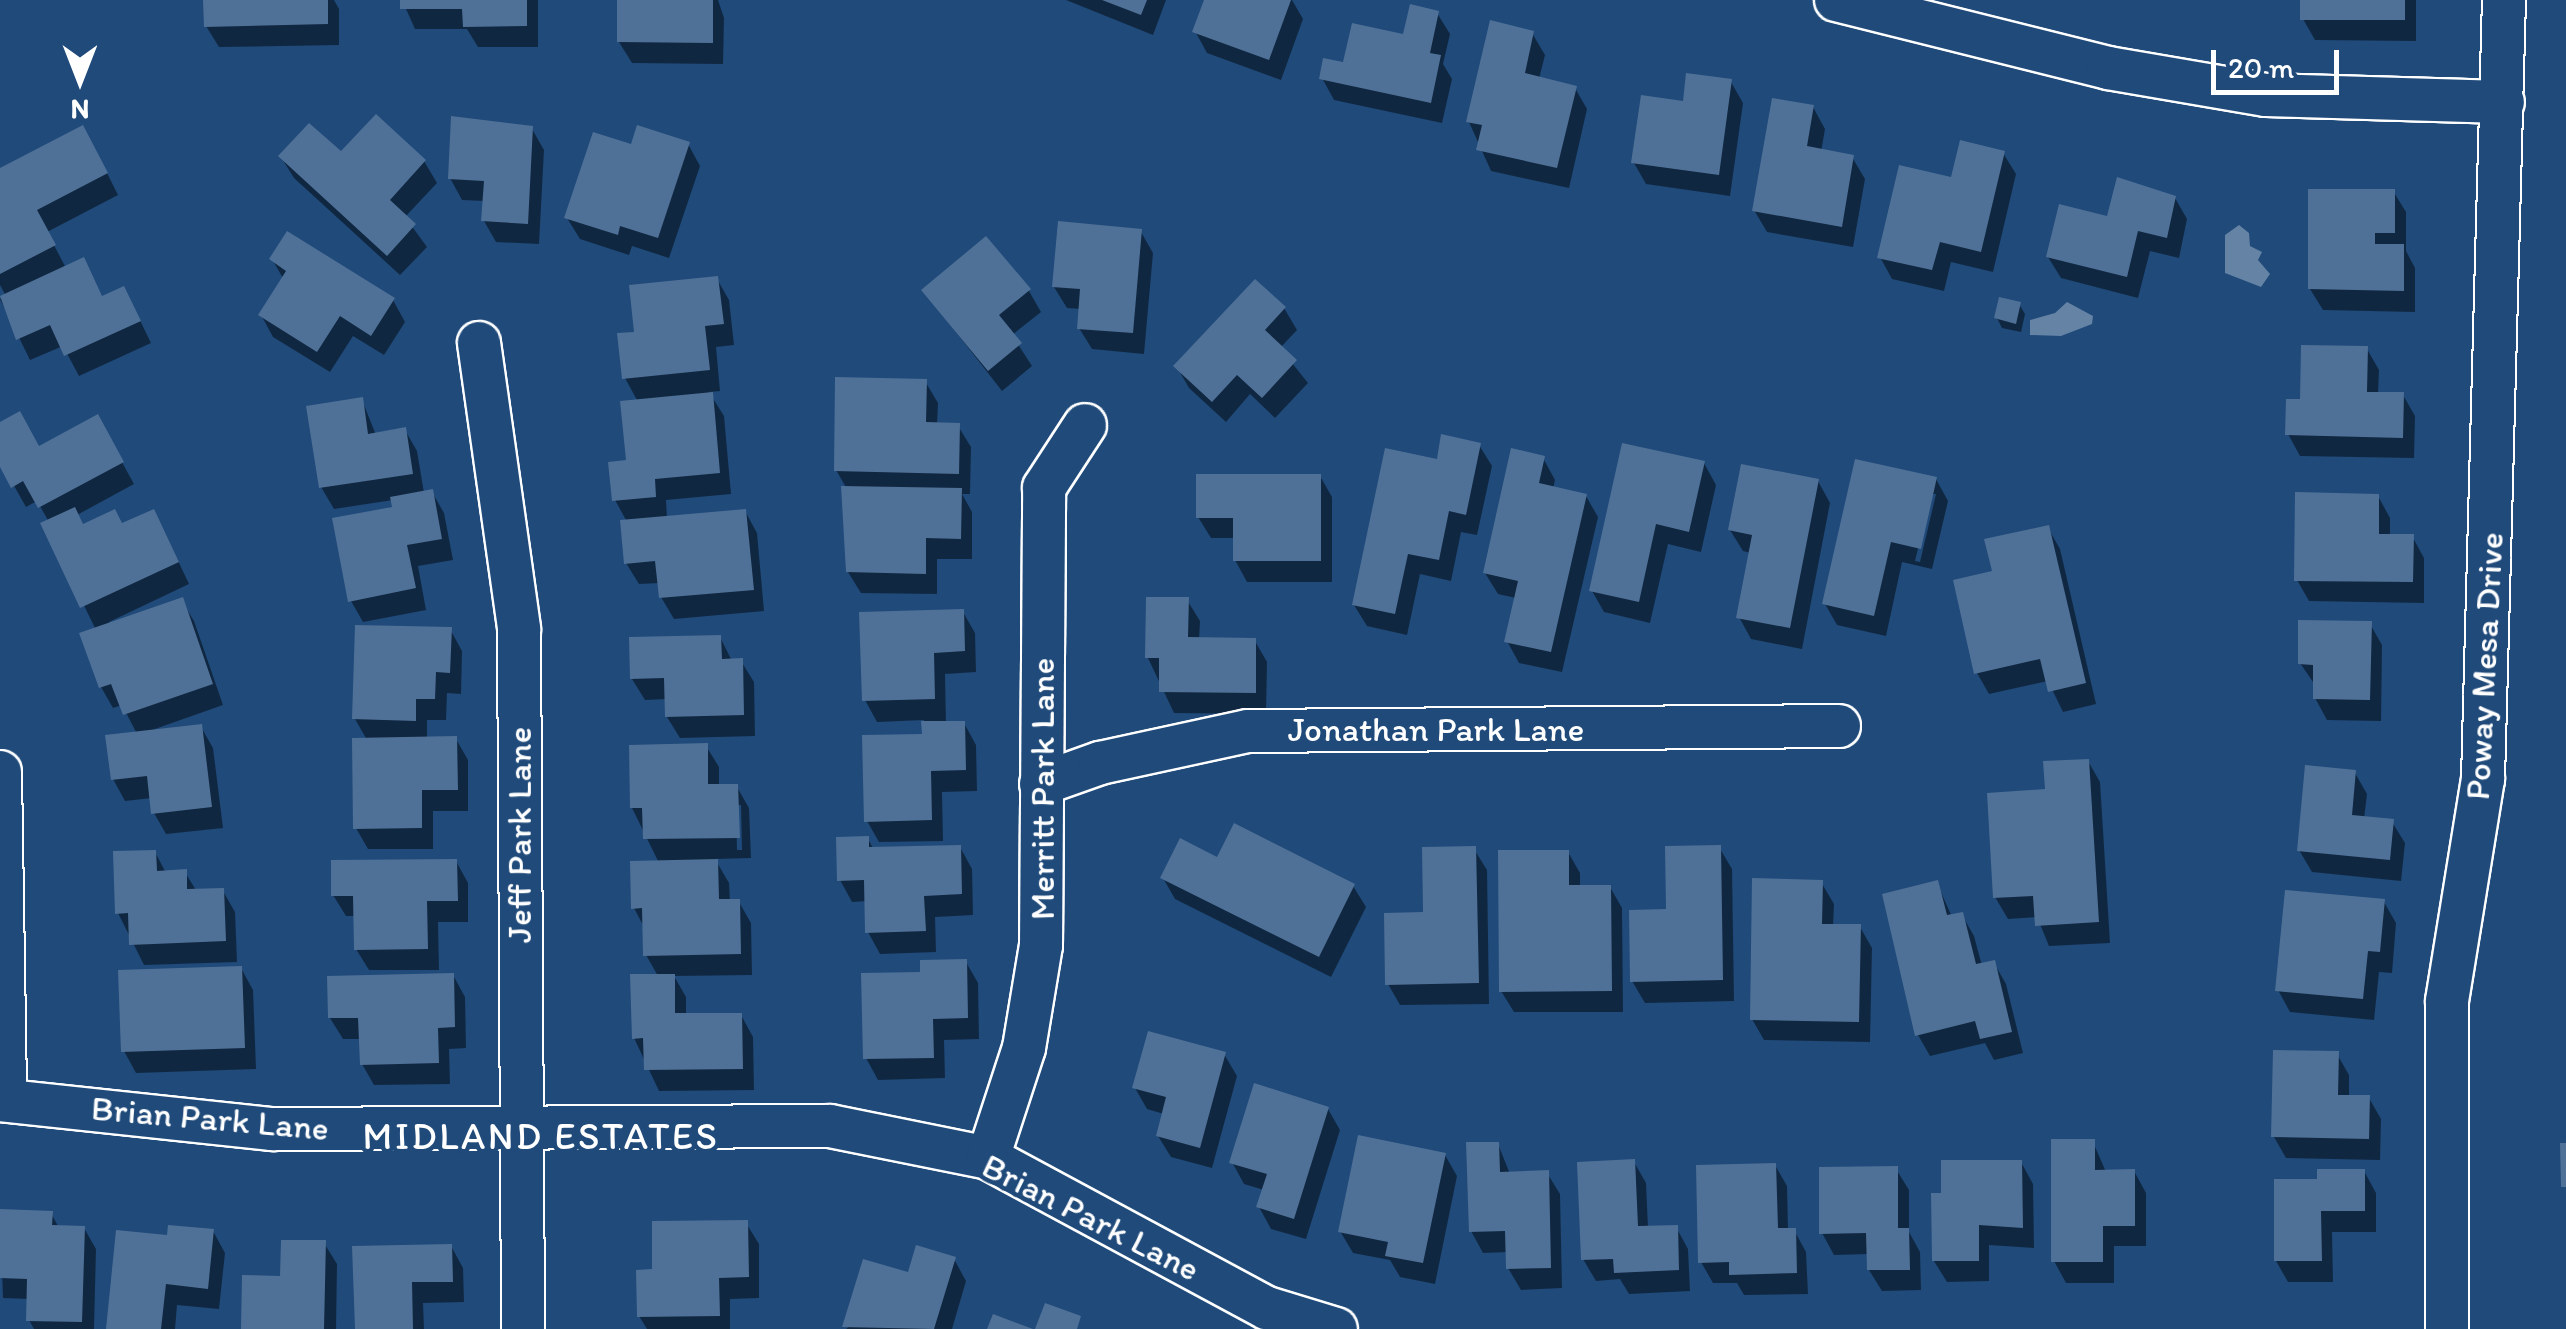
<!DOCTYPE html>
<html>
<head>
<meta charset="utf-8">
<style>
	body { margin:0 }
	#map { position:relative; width:2566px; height:1329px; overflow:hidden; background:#1f4a7a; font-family:Itim,sans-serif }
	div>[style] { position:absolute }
	.water>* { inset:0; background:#6583a4 }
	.shadow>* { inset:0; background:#0007 }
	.building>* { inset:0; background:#507197 }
	.roads { filter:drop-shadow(2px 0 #fff) drop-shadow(-2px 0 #fff) drop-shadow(0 2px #fff) drop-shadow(0 -2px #fff) }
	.minor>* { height:42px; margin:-21px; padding:0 21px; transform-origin:21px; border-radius:21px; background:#1f4a7a }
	span { translate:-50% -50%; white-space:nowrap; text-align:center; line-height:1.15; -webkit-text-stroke:9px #1f4a7a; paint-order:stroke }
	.street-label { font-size:35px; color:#fff }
	.neighbourhood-label { font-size:38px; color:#fff; letter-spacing:2.5px }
	.north { position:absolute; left:30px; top:30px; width:100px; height:100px; -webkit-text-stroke:8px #1f4a7a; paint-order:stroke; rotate:180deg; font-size:28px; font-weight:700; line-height:40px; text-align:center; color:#fff }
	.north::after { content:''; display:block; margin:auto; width:35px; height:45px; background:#fff; clip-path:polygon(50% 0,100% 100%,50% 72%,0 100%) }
	.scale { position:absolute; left:2211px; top:50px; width:128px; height:45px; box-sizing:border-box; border:5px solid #fff; border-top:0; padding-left:12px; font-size:30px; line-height:35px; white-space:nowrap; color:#fff; -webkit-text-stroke:8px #1f4a7a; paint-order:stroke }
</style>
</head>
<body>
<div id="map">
	<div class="water">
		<i style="clip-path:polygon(2239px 225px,2249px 233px,2250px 246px,2262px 252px,2258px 260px,2270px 274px,2261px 287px,2225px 273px,2225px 235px)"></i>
		<i style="clip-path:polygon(2067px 302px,2093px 316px,2092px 324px,2061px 336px,2030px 335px,2030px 320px,2055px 313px)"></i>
	</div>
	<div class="shadow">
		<i style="clip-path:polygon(206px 0,334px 0,339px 9px,339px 45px,219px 47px,206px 26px)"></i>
		<i style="clip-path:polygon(402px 0,538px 0,538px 47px,478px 47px,467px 29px,415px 29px)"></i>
		<i style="clip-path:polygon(620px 0,718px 0,724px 18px,723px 64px,632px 63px,619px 42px)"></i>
		<i style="clip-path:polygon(1066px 0,1166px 0,1153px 35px)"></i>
		<i style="clip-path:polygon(1207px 0,1292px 0,1303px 19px,1281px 80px,1207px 53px,1195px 31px)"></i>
		<i style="clip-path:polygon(2303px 0,2416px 0,2416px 41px,2315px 40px,2303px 19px)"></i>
		<i style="clip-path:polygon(1437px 13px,1450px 34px,1443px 64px,1452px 79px,1442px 123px,1334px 100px,1322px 78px,1405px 37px)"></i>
		<i style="clip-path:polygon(1532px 33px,1545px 55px,1539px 79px,1575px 88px,1587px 109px,1569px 188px,1491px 171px,1469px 122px)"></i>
		<i style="clip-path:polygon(1731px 82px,1743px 103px,1730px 196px,1646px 184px,1634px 163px,1685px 104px)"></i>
		<i style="clip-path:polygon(1813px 107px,1825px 129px,1821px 152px,1852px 157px,1865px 179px,1853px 247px,1767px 232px,1754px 210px)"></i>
		<i style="clip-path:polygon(532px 129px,544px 150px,539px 244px,496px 242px,484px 221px,485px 201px,462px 200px,450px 178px)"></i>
		<i style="clip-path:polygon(688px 144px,700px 166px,669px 258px,632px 246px,629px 255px,580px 239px,567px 218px,633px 147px)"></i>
		<i style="clip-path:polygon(95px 149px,118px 195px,47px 232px,66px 268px,103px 299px,135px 310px,151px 343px,79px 376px,63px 346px,30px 360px,0 299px,6px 296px,0 285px,0 170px)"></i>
		<i style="clip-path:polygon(2003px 153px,2016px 174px,1993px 272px,1951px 262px,1944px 291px,1892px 279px,1880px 257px,1953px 180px)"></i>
		<i style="clip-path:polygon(341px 155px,424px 161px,437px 183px,405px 217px,427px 247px,400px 275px,294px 178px,281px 157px)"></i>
		<i style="clip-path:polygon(2393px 191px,2406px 212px,2406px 251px,2415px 268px,2415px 312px,2323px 310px,2310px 289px)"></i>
		<i style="clip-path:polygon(2175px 198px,2187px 219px,2179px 258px,2150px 251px,2138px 298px,2061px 278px,2048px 257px,2109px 219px)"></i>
		<i style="clip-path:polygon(1141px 232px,1153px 253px,1144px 354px,1092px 349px,1079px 328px,1081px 309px,1067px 308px,1054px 287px)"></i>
		<i style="clip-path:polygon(272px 259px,393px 300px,405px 322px,384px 355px,353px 336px,330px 372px,273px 337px,261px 315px,284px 280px)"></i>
		<i style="clip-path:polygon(717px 279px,729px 300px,734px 345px,716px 347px,720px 391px,709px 392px,724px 416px,731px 494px,666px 500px,667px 518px,745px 511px,757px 533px,764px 611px,674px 619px,661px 597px,660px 583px,639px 584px,626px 563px,627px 522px,615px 500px,629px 463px,638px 402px,625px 378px,637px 334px)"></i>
		<i style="clip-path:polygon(924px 291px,1029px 291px,1041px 312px,1012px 335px,1032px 366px,1002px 391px)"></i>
		<i style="clip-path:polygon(2019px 304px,2025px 314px,2021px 332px,2002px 328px,1997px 318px)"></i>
		<i style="clip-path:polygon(1284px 308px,1297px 330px,1280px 348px,1308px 383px,1275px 418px,1250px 394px,1226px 422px,1189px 388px,1177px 367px)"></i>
		<i style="clip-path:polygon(2367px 349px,2379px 370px,2378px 394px,2403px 395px,2415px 416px,2414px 458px,2300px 456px,2288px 434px,2303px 402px)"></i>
		<i style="clip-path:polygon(925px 381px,938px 403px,937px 425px,958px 426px,971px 447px,970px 494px,962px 494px,972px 512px,972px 559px,937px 559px,937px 594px,861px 593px,848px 572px,847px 489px,836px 470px)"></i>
		<i style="clip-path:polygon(362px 400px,376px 435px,405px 430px,417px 451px,424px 493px,432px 492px,444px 513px,453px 560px,418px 566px,426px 610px,363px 622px,351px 601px,395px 509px,393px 500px,334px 509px,321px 487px)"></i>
		<i style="clip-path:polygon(97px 417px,134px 484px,77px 515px,83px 527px,122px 526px,165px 533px,189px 584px,109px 622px,110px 625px,181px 600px,194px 621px,223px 705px,152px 730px,201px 727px,213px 748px,223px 828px,166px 834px,154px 813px,152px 798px,125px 801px,113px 779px,137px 734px,122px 705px,113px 708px,101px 687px,96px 630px,44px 524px,49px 522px,37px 501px,26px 507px,0 461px,0 425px,38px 449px)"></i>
		<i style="clip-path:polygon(1479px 445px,1492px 466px,1477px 535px,1461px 532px,1451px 581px,1420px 574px,1407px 635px,1367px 626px,1354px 605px,1439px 462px)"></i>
		<i style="clip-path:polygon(1543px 458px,1555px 480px,1553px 489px,1586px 496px,1598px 517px,1562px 672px,1519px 663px,1507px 641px,1516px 598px,1498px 594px,1485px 573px)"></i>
		<i style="clip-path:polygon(1704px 463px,1716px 485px,1701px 552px,1668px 544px,1650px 623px,1604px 612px,1592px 591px)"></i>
		<i style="clip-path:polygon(1320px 476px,1332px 497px,1332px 582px,1247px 582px,1235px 560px,1235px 538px,1211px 538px,1198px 517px)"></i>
		<i style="clip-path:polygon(evenodd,1936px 479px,1948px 501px,1932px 569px,1902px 562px,1886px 636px,1837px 625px,1825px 604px,1936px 479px,1931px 494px,1936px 494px,1920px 562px,1915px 561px,1931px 494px)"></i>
		<i style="clip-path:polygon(1818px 481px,1830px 503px,1802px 649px,1751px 639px,1739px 617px,1751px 553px,1743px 551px,1730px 530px)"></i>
		<i style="clip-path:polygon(2378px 496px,2390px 518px,2390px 536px,2412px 536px,2424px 558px,2424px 603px,2309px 601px,2297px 580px)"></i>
		<i style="clip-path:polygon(2048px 528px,2060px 549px,2096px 704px,2063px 712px,2048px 681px,1989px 694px,1977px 673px,1995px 573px)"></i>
		<i style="clip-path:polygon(1187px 600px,1200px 621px,1199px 640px,1255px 641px,1267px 662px,1266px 714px,1174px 713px,1148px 658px)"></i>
		<i style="clip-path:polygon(963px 612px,975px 633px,976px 672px,945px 674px,946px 724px,964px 723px,976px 745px,977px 791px,942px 792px,943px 841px,879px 842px,867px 821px,925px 736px,924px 720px,877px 722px,865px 700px)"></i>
		<i style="clip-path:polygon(2370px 624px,2382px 645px,2381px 721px,2327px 720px,2315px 698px,2315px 685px,2300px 663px)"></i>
		<i style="clip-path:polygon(450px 629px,462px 651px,461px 694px,447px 693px,446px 720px,427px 720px,427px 739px,456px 739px,468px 760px,468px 811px,433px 811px,433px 849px,368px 849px,356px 828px,367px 740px,355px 719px)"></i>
		<i style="clip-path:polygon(720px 637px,732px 661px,741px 661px,754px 682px,755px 736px,680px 738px,667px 717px,667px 699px,645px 700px,632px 679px)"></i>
		<i style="clip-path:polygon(evenodd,706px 746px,719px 767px,719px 787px,737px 787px,749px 808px,751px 858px,715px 859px,729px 883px,730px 902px,739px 902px,751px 923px,752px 975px,674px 976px,686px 997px,686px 1016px,741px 1015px,753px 1037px,754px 1090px,659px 1091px,634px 1038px,658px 976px,646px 955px,645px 929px,634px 908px,659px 863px,632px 808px,706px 746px,736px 805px,741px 805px,742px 850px,737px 850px,736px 805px)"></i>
		<i style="clip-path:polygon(2088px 761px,2100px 782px,2110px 943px,2049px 946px,2037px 917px,2008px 919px,1995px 897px)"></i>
		<i style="clip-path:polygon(2355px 773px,2367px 794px,2364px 819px,2392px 822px,2405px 843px,2401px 881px,2312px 872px,2299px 850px)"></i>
		<i style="clip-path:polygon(868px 839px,874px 850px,960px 847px,972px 869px,973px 915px,935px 917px,936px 952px,880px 954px,868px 932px,867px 901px,852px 902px,840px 880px)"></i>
		<i style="clip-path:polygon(1719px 847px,1732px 869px,1734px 1001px,1645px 1003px,1632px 981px,1669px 912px)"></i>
		<i style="clip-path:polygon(1474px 849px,1487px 870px,1489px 1004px,1400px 1005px,1388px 984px,1426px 914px)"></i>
		<i style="clip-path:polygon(155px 852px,166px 873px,185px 872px,197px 892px,223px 891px,235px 912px,237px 962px,144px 965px,118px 913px)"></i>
		<i style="clip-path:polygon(1568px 852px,1580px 873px,1580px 888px,1610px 887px,1622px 908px,1623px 1012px,1514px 1012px,1501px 991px)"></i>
		<i style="clip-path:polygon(456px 861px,468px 883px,468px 922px,438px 922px,439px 970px,369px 970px,356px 949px,356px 916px,346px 916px,333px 895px)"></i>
		<i style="clip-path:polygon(1163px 878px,1353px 886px,1366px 907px,1331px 977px,1175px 899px)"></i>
		<i style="clip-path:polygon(1821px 882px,1834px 904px,1833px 926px,1860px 927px,1872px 948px,1870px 1042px,1764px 1040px,1752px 1019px)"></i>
		<i style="clip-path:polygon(1937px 883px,1952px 917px,1962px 915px,1974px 936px,1982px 966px,1994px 963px,2006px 984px,2023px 1053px,1994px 1060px,1985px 1043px,1930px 1056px,1918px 1035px)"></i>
		<i style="clip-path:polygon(2384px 902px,2396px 923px,2392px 973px,2379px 972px,2374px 1020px,2290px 1012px,2278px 990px)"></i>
		<i style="clip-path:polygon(966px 962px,978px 983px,979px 1039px,944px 1040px,945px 1078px,878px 1080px,866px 1058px,922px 975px)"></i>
		<i style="clip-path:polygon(241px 968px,253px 990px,256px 1069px,136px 1073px,124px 1051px)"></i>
		<i style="clip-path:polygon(453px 975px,465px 997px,466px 1048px,449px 1049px,450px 1084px,374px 1085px,362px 1064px,361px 1039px,343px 1039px,330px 1018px)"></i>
		<i style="clip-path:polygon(1224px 1054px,1237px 1076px,1212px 1168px,1171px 1157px,1158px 1136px,1164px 1114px,1147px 1109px,1135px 1088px)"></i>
		<i style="clip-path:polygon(2337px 1054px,2349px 1075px,2349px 1097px,2369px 1098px,2381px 1119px,2380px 1160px,2286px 1158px,2274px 1137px)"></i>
		<i style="clip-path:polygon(1328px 1109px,1340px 1130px,1306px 1239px,1271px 1229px,1259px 1207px,1264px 1190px,1244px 1184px,1232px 1162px)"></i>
		<i style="clip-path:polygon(2093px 1142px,2106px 1172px,2134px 1171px,2146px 1193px,2146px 1246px,2114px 1246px,2114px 1283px,2066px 1283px,2054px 1261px)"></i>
		<i style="clip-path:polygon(1498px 1144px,1510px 1174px,1547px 1173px,1560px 1194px,1562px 1288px,1521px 1290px,1508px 1268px,1508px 1252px,1483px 1253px,1471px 1231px)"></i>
		<i style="clip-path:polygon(1445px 1155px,1457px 1176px,1435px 1284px,1400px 1277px,1390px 1260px,1353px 1253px,1340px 1231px)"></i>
		<i style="clip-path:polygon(1634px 1162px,1646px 1183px,1648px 1228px,1676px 1227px,1688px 1249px,1690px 1291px,1629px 1294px,1620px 1279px,1596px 1281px,1583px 1259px)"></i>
		<i style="clip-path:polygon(2021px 1162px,2033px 1184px,2034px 1248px,1989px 1245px,1989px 1281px,1947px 1282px,1934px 1261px,1944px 1195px)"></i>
		<i style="clip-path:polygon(1775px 1165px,1787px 1186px,1788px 1230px,1794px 1230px,1806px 1252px,1808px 1294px,1744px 1295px,1737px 1283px,1713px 1283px,1701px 1262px)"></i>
		<i style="clip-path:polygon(1896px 1169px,1909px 1190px,1909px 1232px,1920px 1252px,1921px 1290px,1882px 1291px,1869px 1270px,1869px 1254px,1834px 1255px,1822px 1233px)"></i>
		<i style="clip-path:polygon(2364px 1171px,2376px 1193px,2376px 1232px,2332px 1232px,2333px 1282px,2288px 1282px,2276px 1261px,2319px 1182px)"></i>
		<i style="clip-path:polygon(0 1212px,51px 1213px,59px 1228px,84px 1228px,96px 1249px,94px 1329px,34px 1329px,29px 1320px,29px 1299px,3px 1298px)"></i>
		<i style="clip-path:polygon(746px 1223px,759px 1244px,759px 1298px,730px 1299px,730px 1329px,647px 1329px,639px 1316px)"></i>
		<i style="clip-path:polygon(213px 1231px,225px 1253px,219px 1309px,177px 1305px,175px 1329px,109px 1329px,169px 1238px)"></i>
		<i style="clip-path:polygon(324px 1243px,337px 1264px,336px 1329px,244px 1329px,283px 1279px)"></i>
		<i style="clip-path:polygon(451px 1246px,463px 1268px,464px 1302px,423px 1303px,424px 1329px,357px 1329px)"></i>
		<i style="clip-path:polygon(954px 1259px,966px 1281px,952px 1329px,846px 1329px,910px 1275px)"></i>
	</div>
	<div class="building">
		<i style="clip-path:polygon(203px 0,328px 0,328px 24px,204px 27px)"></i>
		<i style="clip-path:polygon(400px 0,527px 0,527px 26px,463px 27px,462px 9px,400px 9px)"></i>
		<i style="clip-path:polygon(617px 0,713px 0,713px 43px,617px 42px)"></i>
		<i style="clip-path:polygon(1102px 0,1147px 0,1141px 15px)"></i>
		<i style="clip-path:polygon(1204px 0,1291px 0,1269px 60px,1192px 32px)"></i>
		<i style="clip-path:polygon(2300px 0,2405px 0,2405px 20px,2300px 20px)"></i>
		<i style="clip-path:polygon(1410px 4px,1439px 11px,1430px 53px,1441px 55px,1431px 103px,1319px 79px,1323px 58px,1343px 62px,1352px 23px,1403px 34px)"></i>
		<i style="clip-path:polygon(1490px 20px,1534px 31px,1525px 73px,1577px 86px,1557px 168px,1476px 150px,1482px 125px,1466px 122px)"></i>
		<i style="clip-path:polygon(1686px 73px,1732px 79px,1719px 175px,1631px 163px,1641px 95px,1683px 101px)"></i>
		<i style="clip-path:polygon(1772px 98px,1814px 105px,1807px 146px,1854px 155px,1842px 227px,1752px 211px)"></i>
		<i style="clip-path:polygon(376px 114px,426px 160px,390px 200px,416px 224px,387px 256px,278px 156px,309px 123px,341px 151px)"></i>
		<i style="clip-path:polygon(451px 116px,533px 126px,528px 224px,481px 221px,484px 181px,448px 179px)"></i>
		<i style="clip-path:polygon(83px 125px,108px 173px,37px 210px,56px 245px,0 274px,0 168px)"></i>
		<i style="clip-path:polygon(637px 125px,690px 142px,658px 238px,620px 226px,618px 235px,564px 218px,593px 132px,631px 144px)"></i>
		<i style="clip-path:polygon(1960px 140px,2005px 151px,1981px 252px,1940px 242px,1932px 270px,1877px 258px,1899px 165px,1951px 177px)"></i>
		<i style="clip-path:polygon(2117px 177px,2176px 196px,2167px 238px,2138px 231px,2127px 277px,2046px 257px,2059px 204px,2107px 216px)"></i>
		<i style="clip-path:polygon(2308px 189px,2395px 189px,2395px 233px,2375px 233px,2375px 244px,2404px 244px,2404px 291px,2308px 289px)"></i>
		<i style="clip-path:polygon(1058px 221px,1142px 229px,1133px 333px,1077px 329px,1080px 289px,1052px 287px)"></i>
		<i style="clip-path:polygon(287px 231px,395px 298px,371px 336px,340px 316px,317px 352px,258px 315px,286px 271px,269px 259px)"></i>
		<i style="clip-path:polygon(986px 236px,1031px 289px,999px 315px,1022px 343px,988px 371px,921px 290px)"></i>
		<i style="clip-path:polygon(84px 257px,102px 296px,124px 286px,141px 321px,64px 356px,50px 325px,16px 340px,0 296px)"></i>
		<i style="clip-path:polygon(718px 276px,724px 324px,705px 326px,710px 370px,622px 379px,617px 333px,634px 332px,629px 285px)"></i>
		<i style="clip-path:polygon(1255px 279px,1286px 307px,1265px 330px,1297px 360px,1262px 398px,1237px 375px,1212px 402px,1173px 366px)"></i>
		<i style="clip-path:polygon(1999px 297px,2021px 302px,2016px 324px,1994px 318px)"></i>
		<i style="clip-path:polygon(2301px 345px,2368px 346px,2367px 392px,2404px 392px,2403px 438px,2285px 435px,2286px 399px,2300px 399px)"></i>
		<i style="clip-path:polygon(835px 377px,927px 379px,926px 422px,960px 423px,959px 474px,834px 471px)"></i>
		<i style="clip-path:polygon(713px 392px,720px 473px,655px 479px,656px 497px,612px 501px,608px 462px,626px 460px,620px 401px)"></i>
		<i style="clip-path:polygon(363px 397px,368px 434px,406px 427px,413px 474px,319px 488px,306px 406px)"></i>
		<i style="clip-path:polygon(20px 411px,39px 446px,98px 414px,124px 462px,38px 508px,23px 481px,11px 488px,0 467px,0 422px)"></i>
		<i style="clip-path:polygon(1441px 434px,1481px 443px,1466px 515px,1449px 511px,1439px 560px,1408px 554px,1395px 614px,1352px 605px,1385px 448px,1437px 459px)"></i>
		<i style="clip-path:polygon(1622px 443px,1705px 461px,1689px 532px,1656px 524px,1639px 602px,1589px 591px)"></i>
		<i style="clip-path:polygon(1511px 448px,1545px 456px,1539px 483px,1587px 494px,1551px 652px,1504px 642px,1518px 581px,1483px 573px)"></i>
		<i style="clip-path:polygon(1855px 459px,1937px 477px,1921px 549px,1891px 542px,1874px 616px,1822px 604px)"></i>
		<i style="clip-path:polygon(1741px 464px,1819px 479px,1790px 628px,1736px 618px,1752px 535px,1728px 530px)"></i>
		<i style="clip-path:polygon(1196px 474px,1321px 474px,1321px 561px,1233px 561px,1233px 518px,1196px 518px)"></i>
		<i style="clip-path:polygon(841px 486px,962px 488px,961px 539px,926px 538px,926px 574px,846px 572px)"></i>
		<i style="clip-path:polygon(433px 489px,442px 539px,407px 545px,416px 588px,348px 602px,332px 518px,392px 507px,390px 497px)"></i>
		<i style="clip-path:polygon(2295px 492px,2379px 494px,2379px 534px,2414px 534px,2413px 582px,2294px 581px)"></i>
		<i style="clip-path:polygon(75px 507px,83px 524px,115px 509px,122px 523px,154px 509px,179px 562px,80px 608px,40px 523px)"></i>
		<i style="clip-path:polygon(746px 509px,754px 590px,659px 598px,655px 561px,624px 564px,620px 520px)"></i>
		<i style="clip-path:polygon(2049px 525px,2086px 683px,2048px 692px,2040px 659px,1974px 674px,1953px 580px,1992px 571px,1984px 539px)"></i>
		<i style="clip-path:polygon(183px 597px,213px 684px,123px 715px,111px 684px,99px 688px,79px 633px)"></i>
		<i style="clip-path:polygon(1146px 597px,1189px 597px,1188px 637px,1256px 638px,1256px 693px,1159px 692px,1159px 658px,1145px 658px)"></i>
		<i style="clip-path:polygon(964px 609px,965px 651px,934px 653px,935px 699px,862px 701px,859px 612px)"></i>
		<i style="clip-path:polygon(2298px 620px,2372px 621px,2370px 700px,2313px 699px,2313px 665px,2298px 664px)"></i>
		<i style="clip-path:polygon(355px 625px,452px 627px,450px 673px,436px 672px,435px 699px,416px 699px,416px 721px,352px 719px)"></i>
		<i style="clip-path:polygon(721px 635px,722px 659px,743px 658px,744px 715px,665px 717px,664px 678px,630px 679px,629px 637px)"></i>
		<i style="clip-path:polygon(921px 721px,965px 721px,966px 770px,931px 771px,932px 820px,864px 822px,862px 735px,922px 734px)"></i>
		<i style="clip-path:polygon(202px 724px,212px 807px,151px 814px,147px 776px,111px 780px,105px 735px)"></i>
		<i style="clip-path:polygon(457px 736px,458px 790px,422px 790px,422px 828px,353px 829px,352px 738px)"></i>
		<i style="clip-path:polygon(708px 743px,708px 784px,738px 784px,740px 838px,643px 839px,642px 808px,630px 808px,629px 745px)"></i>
		<i style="clip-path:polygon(2089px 759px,2099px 922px,2035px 926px,2033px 896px,1993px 898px,1987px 793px,2045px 789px,2043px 761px)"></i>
		<i style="clip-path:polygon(2305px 765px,2356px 770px,2352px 815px,2394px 819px,2390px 860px,2297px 851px)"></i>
		<i style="clip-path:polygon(1234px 823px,1355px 884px,1319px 957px,1160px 878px,1180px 838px,1217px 857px)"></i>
		<i style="clip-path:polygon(869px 836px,869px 847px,961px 845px,962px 894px,924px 896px,926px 931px,865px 933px,864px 880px,837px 881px,836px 837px)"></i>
		<i style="clip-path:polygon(1721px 845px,1723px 980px,1630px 982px,1629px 910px,1666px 909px,1665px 846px)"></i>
		<i style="clip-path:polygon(1476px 846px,1479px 983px,1385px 985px,1384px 913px,1423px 912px,1422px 847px)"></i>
		<i style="clip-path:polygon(156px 850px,157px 871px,187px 869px,187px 889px,224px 888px,226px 941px,129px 945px,128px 913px,115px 914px,113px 851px)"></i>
		<i style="clip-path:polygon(1498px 850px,1569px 850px,1569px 885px,1611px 885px,1612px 991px,1499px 992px)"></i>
		<i style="clip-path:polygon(457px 859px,458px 901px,427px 901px,428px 949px,354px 950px,353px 896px,331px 896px,331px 860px)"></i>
		<i style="clip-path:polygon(718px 859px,719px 899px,740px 899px,741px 954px,643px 956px,642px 908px,631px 909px,630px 861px)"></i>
		<i style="clip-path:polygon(1752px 878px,1823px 880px,1822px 924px,1861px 924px,1859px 1022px,1750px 1020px)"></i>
		<i style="clip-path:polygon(1938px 880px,1947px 915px,1963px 912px,1976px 964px,1995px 960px,2012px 1032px,1980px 1039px,1975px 1021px,1915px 1036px,1882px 894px)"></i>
		<i style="clip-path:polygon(2285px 890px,2385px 899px,2380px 952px,2368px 951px,2363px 999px,2275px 991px)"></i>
		<i style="clip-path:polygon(967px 959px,968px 1018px,933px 1019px,934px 1058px,863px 1059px,861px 973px,920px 972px,920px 960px)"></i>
		<i style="clip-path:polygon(242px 966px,245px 1048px,121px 1052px,118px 970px)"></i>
		<i style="clip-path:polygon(454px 973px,455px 1027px,438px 1028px,439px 1063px,360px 1065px,358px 1018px,328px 1018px,327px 976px)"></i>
		<i style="clip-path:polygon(630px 974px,675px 974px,675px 1013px,742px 1013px,743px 1069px,644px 1070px,643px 1038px,632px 1039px)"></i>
		<i style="clip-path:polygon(1148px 1031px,1226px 1052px,1200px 1148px,1156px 1136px,1166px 1097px,1132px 1088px)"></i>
		<i style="clip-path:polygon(2273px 1050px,2339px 1051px,2338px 1095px,2370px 1095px,2369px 1139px,2271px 1137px)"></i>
		<i style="clip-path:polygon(1254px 1083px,1329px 1107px,1294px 1219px,1256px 1207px,1267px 1174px,1229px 1163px)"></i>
		<i style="clip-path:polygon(1358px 1135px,1446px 1153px,1423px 1263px,1385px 1256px,1388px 1242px,1338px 1232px)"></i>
		<i style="clip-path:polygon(2051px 1139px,2095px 1139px,2095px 1170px,2135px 1169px,2135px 1226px,2103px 1226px,2103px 1262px,2051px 1262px)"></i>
		<i style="clip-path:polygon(1466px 1142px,1499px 1142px,1500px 1172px,1549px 1170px,1551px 1268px,1506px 1269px,1505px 1231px,1469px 1232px)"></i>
		<i style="clip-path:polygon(2560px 1143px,2566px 1143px,2566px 1187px,2561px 1187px)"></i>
		<i style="clip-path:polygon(1635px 1159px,1638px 1226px,1678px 1225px,1679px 1270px,1614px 1273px,1613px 1259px,1581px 1260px,1577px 1162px)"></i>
		<i style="clip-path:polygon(1941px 1160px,2022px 1160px,2023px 1228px,1979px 1225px,1979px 1261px,1932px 1261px,1931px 1193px,1941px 1193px)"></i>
		<i style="clip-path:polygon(1776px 1163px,1778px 1228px,1796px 1228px,1797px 1273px,1729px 1275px,1729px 1262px,1698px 1263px,1696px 1165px)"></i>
		<i style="clip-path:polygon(1898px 1166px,1898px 1228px,1909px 1228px,1910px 1270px,1867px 1270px,1866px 1233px,1819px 1234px,1819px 1167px)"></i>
		<i style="clip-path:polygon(2317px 1169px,2365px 1169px,2365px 1211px,2321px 1211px,2322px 1261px,2274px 1261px,2274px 1179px,2317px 1179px)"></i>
		<i style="clip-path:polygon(0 1209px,53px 1211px,52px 1225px,85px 1226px,82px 1322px,26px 1321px,27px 1279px,0 1278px)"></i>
		<i style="clip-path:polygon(748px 1220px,749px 1277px,719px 1278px,720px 1316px,637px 1317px,636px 1270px,652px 1269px,652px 1221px)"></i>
		<i style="clip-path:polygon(168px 1225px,214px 1229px,208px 1289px,166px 1284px,161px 1329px,106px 1329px,116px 1230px,167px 1235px)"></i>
		<i style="clip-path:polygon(281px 1240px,326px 1240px,324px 1329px,241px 1329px,242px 1275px,280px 1276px)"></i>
		<i style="clip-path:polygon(452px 1244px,453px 1282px,412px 1282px,413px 1329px,355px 1329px,352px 1246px)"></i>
		<i style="clip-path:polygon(916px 1245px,956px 1257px,934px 1329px,842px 1327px,863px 1259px,908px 1272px)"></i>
		<i style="clip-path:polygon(1045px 1303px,1081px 1316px,1077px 1329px,1035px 1329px)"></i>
		<i style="clip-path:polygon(993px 1314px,1033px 1329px,987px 1329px)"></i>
	</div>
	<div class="roads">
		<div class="minor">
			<i style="left:1836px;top:0;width:280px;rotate:14deg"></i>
			<i style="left:2108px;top:68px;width:160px;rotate:9.7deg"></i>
			<i style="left:2266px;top:95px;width:237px;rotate:1.7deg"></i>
			<i style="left:479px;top:343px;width:289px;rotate:82deg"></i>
			<i style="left:519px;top:629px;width:700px;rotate:89.67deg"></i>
			<i style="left:0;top:772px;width:328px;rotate:89.1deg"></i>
			<i style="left:1041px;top:784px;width:63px;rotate:-19.6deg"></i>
			<i style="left:1100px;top:763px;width:151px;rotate:-12.2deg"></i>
			<i style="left:1248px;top:731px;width:591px;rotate:-0.48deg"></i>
			<i style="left:0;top:1100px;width:274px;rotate:6.1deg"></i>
			<i style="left:272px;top:1129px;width:558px;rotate:-0.31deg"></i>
			<i style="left:830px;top:1126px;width:161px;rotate:11.4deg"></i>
			<i style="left:988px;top:1158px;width:317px;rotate:28.3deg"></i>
			<i style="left:1267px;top:1308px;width:72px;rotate:16.9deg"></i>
			<i style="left:988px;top:1158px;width:116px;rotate:-71.9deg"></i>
			<i style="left:1024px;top:1048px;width:104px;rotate:-80.6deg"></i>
			<i style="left:1041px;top:945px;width:457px;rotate:-89.6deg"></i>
			<i style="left:1044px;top:488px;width:75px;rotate:-56.9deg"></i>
			<i style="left:2447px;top:1329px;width:328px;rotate:-90deg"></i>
			<i style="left:2447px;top:1001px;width:225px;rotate:-80.8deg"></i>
			<i style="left:2483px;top:779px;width:779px;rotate:-88.46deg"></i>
		</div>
	</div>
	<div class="street-label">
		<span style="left:2484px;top:666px;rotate:-87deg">Poway Mesa Drive</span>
		<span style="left:1436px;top:729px">Jonathan Park Lane</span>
		<span style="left:1042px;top:789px;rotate:-90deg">Merritt Park Lane</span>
		<span style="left:519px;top:835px;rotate:-90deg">Jeff Park Lane</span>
		<span style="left:210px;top:1118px;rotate:5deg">Brian Park Lane</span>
		<span style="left:1091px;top:1217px;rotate:27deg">Brian Park Lane</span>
	</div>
	<div class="neighbourhood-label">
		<span style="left:541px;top:1137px">MIDLAND ESTATES</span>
	</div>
	<div class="north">N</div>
	<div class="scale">20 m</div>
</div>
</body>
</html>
